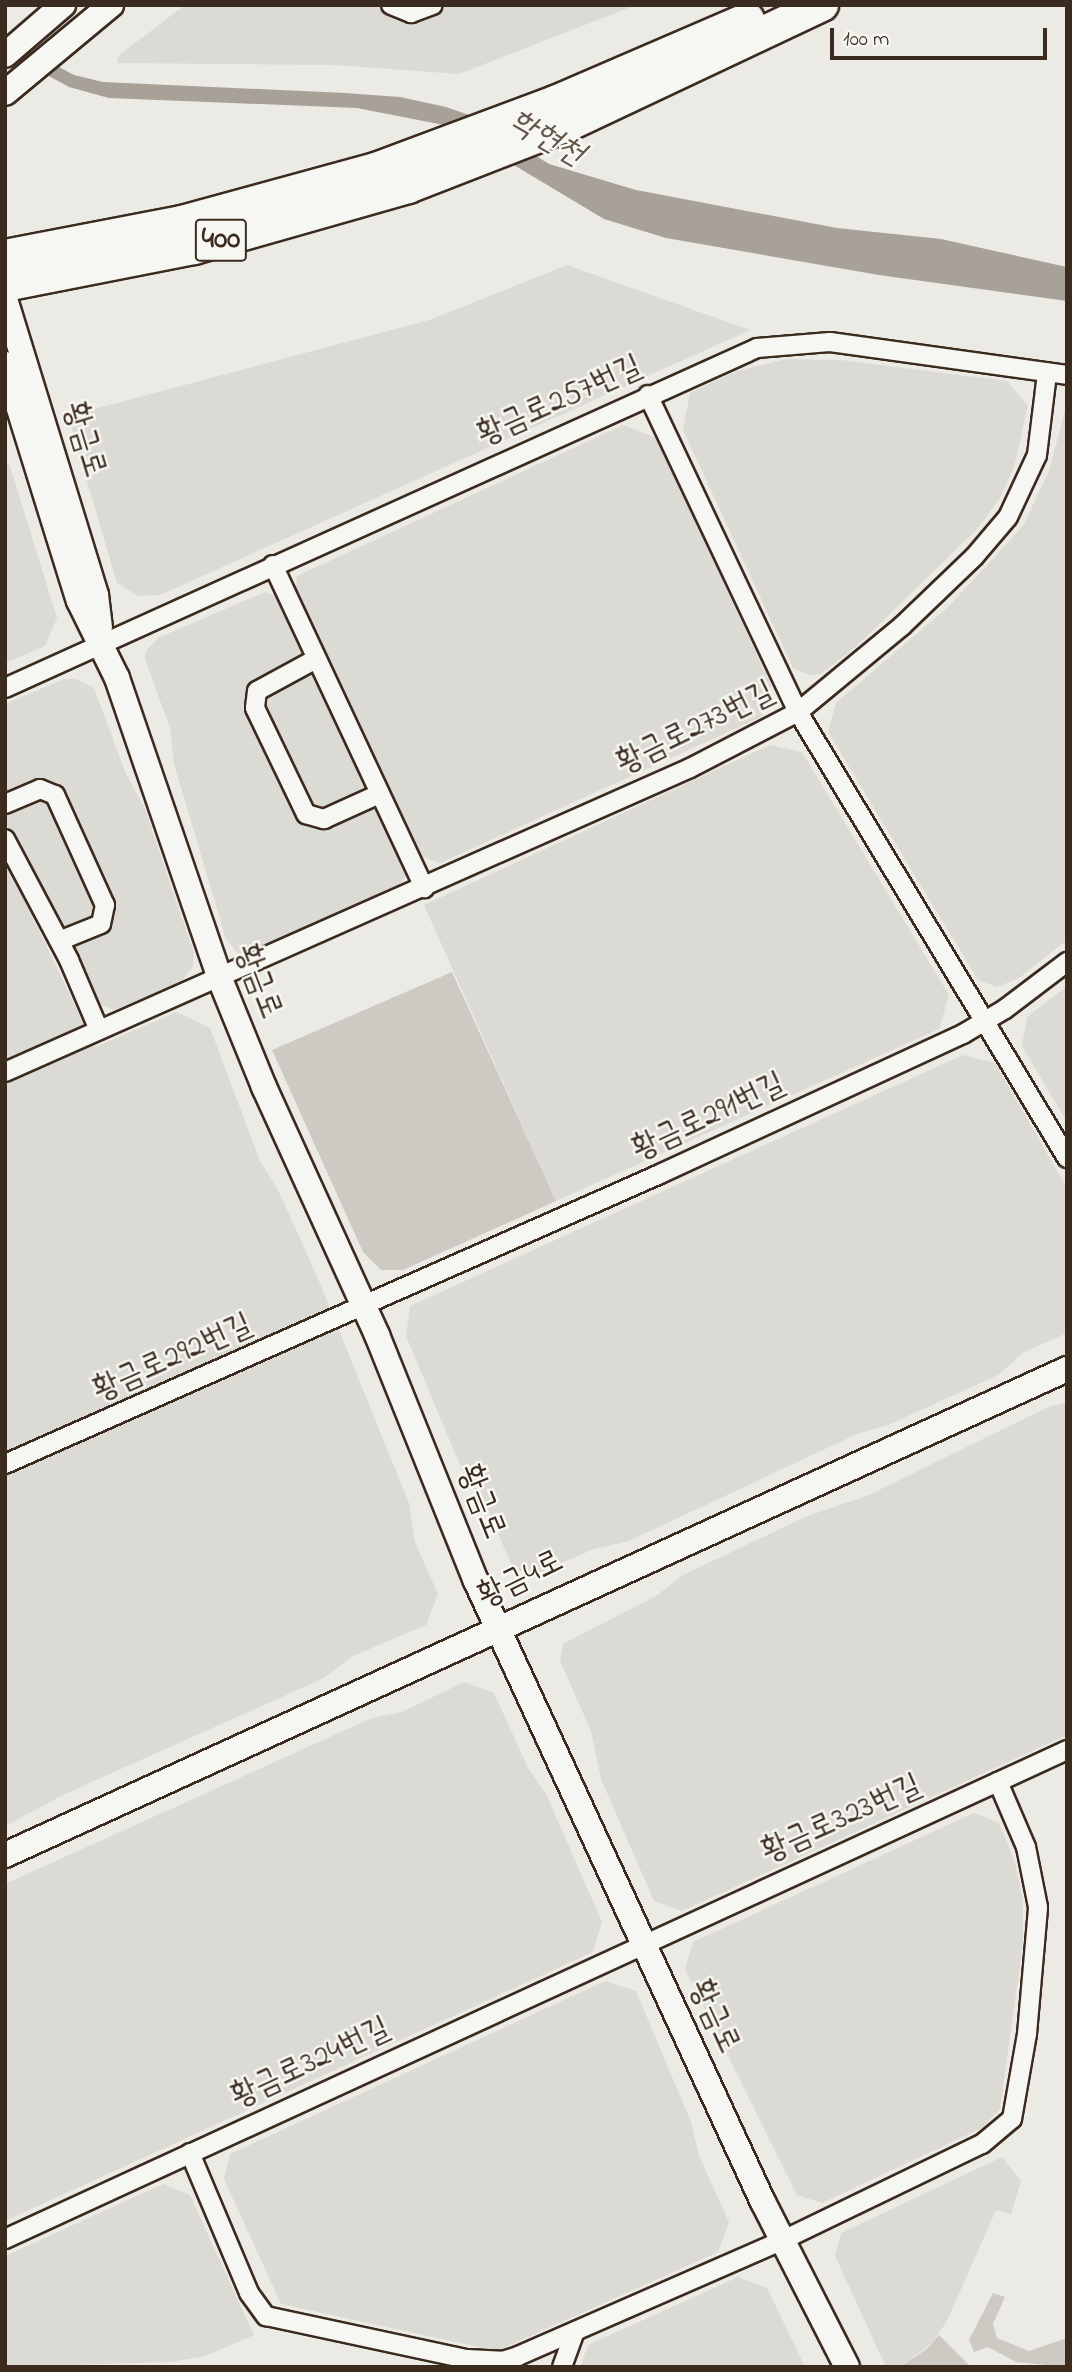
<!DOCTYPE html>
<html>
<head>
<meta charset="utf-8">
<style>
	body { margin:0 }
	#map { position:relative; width:1072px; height:2372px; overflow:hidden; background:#ebeae5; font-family:"Indie Flower","Poor Story",sans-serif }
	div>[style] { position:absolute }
	.built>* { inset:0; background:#dcdad4 }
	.green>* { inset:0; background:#cdcac4 }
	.water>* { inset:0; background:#a8a198 }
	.roads { filter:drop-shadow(2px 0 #3b2a1e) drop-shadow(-2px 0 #3b2a1e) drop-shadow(0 2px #3b2a1e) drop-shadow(0 -2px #3b2a1e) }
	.street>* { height:18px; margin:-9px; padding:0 9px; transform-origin:9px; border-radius:9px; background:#f6f6f2 }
	.secondary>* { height:24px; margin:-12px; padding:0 12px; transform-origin:12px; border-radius:12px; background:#f6f6f2 }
	.highway>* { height:32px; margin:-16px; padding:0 16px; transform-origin:16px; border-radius:16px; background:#f6f6f2 }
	span { translate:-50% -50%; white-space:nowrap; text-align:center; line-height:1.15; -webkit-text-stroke:5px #f6f6f2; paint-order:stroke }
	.shield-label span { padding:2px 5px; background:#f6f6f2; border:2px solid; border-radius:5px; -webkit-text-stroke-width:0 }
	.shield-label { font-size:30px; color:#3b2a1e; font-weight:700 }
	.street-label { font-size:32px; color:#3b2a1e }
	.water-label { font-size:33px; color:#615449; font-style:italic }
	.frame { position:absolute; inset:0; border:7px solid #3b2a1e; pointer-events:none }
	.scale { position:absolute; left:830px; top:28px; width:217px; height:32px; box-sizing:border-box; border:4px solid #3b2a1e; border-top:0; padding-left:9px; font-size:21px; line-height:24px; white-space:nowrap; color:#3b2a1e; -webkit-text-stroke:5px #f6f6f2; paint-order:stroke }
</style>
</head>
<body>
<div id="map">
	<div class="built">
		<i style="clip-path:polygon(185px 5px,636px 5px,459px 74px,334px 65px,117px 63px,118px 56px)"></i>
		<i style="clip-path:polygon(567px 265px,750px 330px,160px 595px,138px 596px,117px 583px,68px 416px,429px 320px)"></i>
		<i style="clip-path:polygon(786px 359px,841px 360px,1007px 381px,1028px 406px,1014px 467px,1000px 498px,977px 529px,859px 644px,821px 674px,810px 675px,793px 668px,683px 430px,690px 393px,737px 371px)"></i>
		<i style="clip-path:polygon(1067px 403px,1067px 940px,1019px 978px,997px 987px,978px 980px,828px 732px,836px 703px,948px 607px,1023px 526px,1049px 471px)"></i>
		<i style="clip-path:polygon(623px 425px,656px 438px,771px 685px,761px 717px,440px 863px,415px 854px,295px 597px,297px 576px)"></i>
		<i style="clip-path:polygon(9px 463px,57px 618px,45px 646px,5px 663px,5px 464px)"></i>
		<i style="clip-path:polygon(265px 592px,279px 597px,287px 613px,406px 876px,397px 890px,254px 953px,239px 955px,226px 939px,174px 764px,170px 728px,145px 659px,146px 651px,158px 638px)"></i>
		<i style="clip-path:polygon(64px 679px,76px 679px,94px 688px,126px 774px,145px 809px,194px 953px,193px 966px,182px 981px,114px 1010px,96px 1002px,5px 821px,5px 704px)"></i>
		<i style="clip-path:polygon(770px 745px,802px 752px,949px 995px,939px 1029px,556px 1201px,424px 905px)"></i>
		<i style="clip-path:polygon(5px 860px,95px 1047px,177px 1012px,210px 1028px,260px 1161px,279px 1192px,319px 1281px,409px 1503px,415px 1542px,438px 1594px,426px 1625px,353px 1656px,322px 1679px,65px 1794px,5px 1826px)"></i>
		<i style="clip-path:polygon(1067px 986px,1067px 1122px,1022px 1046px,1027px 1017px)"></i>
		<i style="clip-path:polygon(963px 1055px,995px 1063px,1067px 1188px,1067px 1333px,1024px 1352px,998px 1375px,888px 1425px,857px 1434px,629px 1541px,594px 1549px,536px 1574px,514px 1570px,485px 1504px,465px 1477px,406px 1336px,410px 1306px)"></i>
		<i style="clip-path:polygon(1067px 1403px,1067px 1735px,682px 1911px,654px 1901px,601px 1779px,591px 1731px,560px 1661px,563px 1644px,656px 1596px,683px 1575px,805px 1517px,869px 1495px,1050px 1406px)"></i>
		<i style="clip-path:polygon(464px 1682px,494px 1693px,528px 1768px,546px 1794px,602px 1922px,593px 1952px,5px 2221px,5px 1884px,372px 1718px,402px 1712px)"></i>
		<i style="clip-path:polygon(974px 1813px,999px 1823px,1015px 1862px,1023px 1900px,1023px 1943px,1000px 2109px,982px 2128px,822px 2203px,797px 2195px,685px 1969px,693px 1942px)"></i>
		<i style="clip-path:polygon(605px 1981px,636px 1991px,691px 2122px,699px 2156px,729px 2222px,718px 2252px,497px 2351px,281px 2304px,224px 2179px,230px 2154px)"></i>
		<i style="clip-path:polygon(1002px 2157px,1021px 2181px,1011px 2214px,996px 2210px,947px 2321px,932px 2343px,900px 2367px,886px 2367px,835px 2256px,841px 2233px)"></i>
		<i style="clip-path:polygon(163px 2184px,190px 2195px,254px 2335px,206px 2356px,171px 2362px,5px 2367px,5px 2256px)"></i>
		<i style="clip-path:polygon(738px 2277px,767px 2288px,805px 2367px,580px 2367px,588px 2345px)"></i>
	</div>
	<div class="green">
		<i style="clip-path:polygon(452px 972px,556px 1201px,403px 1270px,381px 1270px,363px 1252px,272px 1050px)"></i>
		<i style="clip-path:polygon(993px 2293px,1005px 2297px,993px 2324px,997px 2338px,1029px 2351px,1067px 2338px,1067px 2367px,1016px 2362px,988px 2347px,974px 2352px,969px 2340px)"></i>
		<i style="clip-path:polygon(939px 2335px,971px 2367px,900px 2367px,928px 2348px)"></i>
	</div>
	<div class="water">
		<i style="clip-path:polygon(5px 38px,74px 75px,103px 82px,345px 93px,400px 97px,446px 107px,472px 116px,549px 164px,636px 190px,837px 228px,941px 239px,1067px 267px,1067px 301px,879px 275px,666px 238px,604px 219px,449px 126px,357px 108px,109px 98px,69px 87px,5px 52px)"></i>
	</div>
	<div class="roads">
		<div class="street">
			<i style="left:391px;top:5px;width:22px;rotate:22deg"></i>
			<i style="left:411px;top:13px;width:23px;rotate:-20deg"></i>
			<i style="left:648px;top:395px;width:351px;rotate:64.7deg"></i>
			<i style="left:798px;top:712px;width:521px;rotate:58.9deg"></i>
			<i style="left:273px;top:565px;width:357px;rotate:64.9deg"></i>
			<i style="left:316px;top:659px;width:67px;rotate:151.5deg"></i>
			<i style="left:257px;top:691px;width:17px;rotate:97deg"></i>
			<i style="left:255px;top:708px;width:118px;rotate:64.3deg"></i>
			<i style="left:306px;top:814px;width:19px;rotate:16deg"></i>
			<i style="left:324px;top:819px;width:60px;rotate:-24.4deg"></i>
			<i style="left:5px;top:688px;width:825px;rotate:-24.33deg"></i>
			<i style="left:757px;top:348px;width:73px;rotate:-4.7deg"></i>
			<i style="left:830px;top:342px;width:239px;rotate:7.9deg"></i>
			<i style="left:5px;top:804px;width:38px;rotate:-23deg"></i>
			<i style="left:40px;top:789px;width:16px;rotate:22deg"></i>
			<i style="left:55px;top:795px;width:121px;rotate:65.6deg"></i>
			<i style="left:105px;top:905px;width:19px;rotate:102deg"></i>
			<i style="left:101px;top:924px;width:45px;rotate:158deg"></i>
			<i style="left:5px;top:839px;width:137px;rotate:62.1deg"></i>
			<i style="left:69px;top:960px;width:76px;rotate:66.8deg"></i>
			<i style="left:5px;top:1072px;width:749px;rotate:-23.93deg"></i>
			<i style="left:690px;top:768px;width:122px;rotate:-27.4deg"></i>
			<i style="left:798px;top:712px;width:135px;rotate:-39.6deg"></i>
			<i style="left:902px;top:626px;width:100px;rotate:-43.8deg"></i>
			<i style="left:974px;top:557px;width:52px;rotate:-49.6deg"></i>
			<i style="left:1008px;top:517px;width:68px;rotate:-64.9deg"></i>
			<i style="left:1037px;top:455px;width:83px;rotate:-83deg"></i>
			<i style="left:5px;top:1464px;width:716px;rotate:-23.88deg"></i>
			<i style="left:660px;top:1174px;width:334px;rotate:-24.8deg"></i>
			<i style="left:963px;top:1034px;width:49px;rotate:-30.8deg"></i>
			<i style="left:1005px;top:1009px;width:78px;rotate:-37.2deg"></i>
			<i style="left:190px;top:2153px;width:152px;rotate:67.1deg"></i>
			<i style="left:249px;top:2293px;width:29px;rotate:54deg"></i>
			<i style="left:266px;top:2316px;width:206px;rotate:12.1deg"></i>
			<i style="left:467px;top:2359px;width:35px;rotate:3deg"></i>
			<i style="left:502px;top:2361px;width:17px;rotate:-17deg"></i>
			<i style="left:518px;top:2356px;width:287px;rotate:-23.6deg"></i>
			<i style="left:781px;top:2241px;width:223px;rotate:-25.8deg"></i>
			<i style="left:982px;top:2144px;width:39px;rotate:-40deg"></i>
			<i style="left:1012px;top:2119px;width:86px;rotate:-80deg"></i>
			<i style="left:1027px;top:2034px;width:127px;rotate:-85deg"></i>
			<i style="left:1038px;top:1907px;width:61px;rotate:-101.3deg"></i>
			<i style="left:1026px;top:1847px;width:71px;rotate:-113.3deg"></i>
			<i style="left:5px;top:2239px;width:1169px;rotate:-24.72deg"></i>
			<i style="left:562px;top:2367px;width:38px;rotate:-70deg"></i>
		</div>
		<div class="secondary">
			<i style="left:5px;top:55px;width:77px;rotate:-40.8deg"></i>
			<i style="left:5px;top:93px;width:138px;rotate:-39.7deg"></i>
			<i style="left:5px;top:299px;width:310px;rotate:72.9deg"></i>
			<i style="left:96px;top:595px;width:32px;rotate:83deg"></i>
			<i style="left:5px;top:364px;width:248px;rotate:72.7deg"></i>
			<i style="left:79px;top:601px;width:86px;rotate:63.7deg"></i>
			<i style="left:117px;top:678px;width:318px;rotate:71.1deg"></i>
			<i style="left:220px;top:979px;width:117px;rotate:67.8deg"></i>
			<i style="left:264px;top:1087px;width:273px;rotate:65.5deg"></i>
			<i style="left:377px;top:1335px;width:265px;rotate:68.1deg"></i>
			<i style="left:476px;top:1581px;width:684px;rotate:65.2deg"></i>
			<i style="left:763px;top:2202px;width:185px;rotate:63deg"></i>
			<i style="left:5px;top:1855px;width:1168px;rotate:-24.59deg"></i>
		</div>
		<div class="highway">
			<i style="left:5px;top:256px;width:180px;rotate:-10.9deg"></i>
			<i style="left:182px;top:222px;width:201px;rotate:-15.3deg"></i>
			<i style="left:376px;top:169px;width:191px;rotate:-20.5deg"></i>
			<i style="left:555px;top:102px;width:210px;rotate:-23.3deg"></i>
			<i style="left:5px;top:285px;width:193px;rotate:-11.1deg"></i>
			<i style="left:194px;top:248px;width:223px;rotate:-15.9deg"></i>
			<i style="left:408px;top:187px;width:174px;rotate:-21.3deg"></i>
			<i style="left:570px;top:124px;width:279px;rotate:-25.3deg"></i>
		</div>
	</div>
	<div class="shield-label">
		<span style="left:221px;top:240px">400</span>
	</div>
	<div class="street-label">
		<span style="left:560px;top:402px;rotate:-24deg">황금로257번길</span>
		<span style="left:83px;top:440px;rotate:73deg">황금로</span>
		<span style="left:696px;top:729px;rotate:-26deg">황금로273번길</span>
		<span style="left:257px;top:982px;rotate:69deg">황금로</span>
		<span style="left:709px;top:1118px;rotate:-25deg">황금로291번길</span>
		<span style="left:173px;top:1359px;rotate:-24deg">황금로292번길</span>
		<span style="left:480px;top:1502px;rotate:68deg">황금로</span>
		<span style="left:521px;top:1580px;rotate:-26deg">황금4로</span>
		<span style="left:842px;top:1820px;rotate:-24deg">황금로323번길</span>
		<span style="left:713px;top:2017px;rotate:65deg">황금로</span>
		<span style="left:311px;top:2064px;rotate:-25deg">황금로324번길</span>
	</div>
	<div class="water-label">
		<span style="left:546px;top:139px;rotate:30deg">학현천</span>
	</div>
	<div class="frame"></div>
	<div class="scale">100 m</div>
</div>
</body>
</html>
